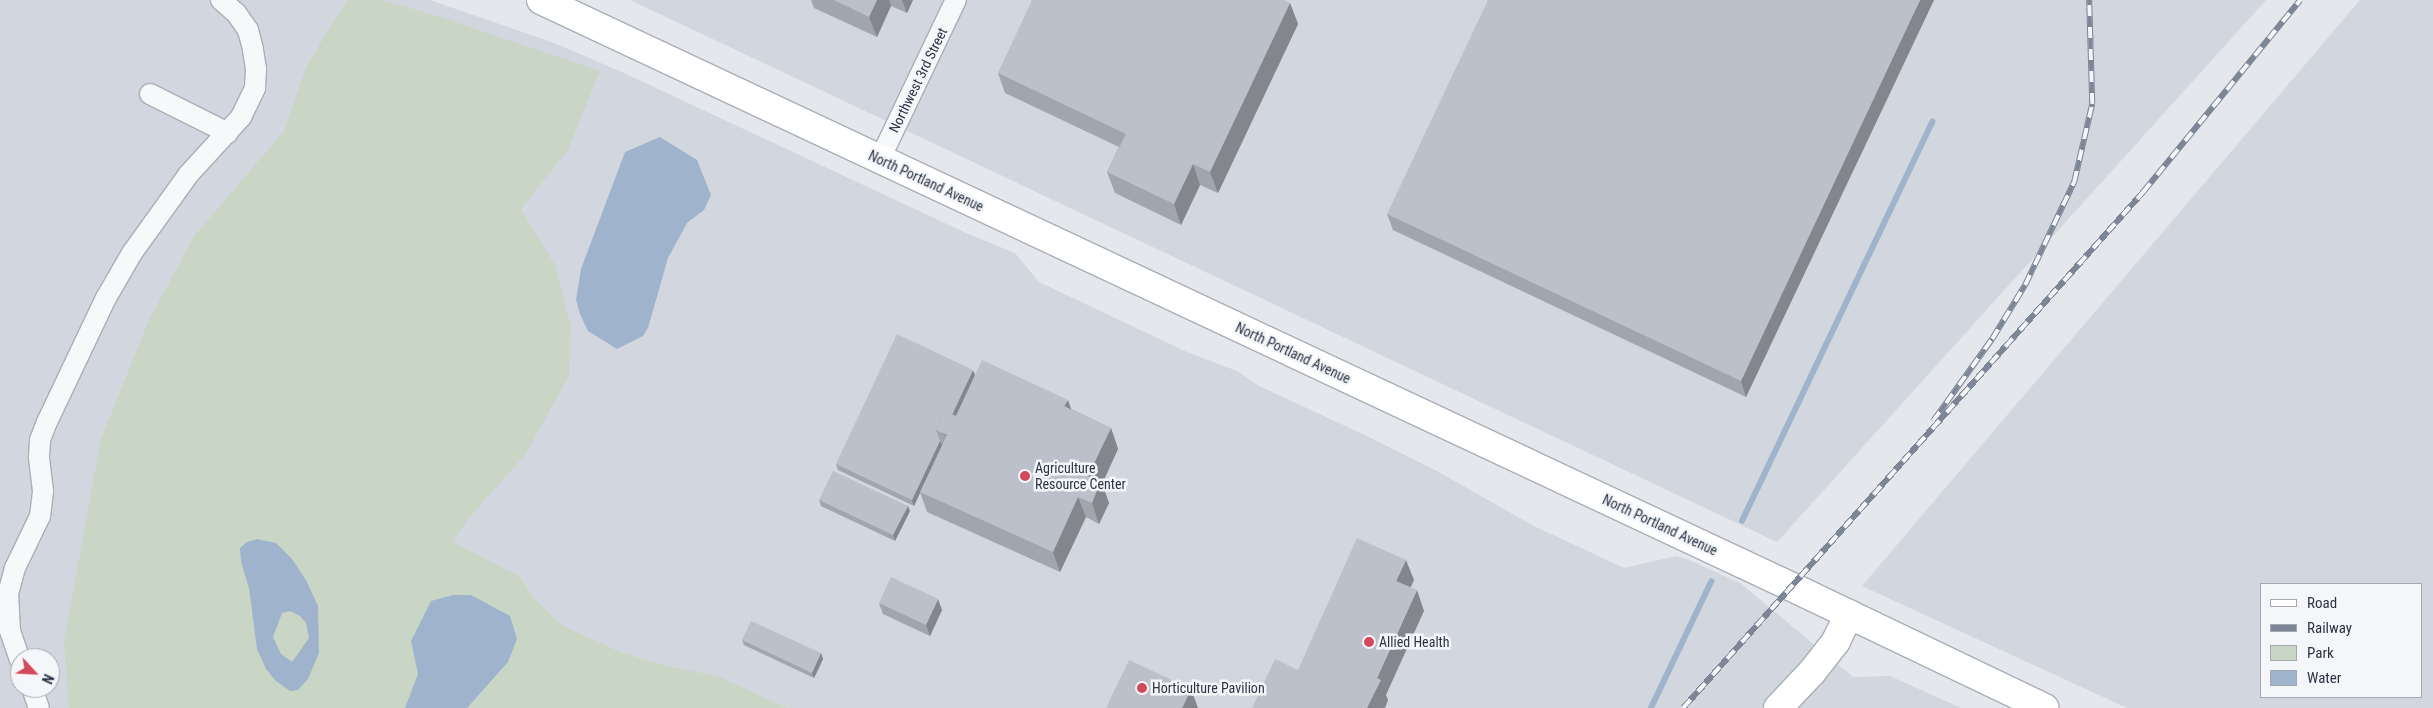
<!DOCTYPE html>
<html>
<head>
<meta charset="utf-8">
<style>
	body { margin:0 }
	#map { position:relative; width:2433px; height:708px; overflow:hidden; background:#e4e7ec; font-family:"Roboto Condensed",sans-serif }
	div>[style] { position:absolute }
	.built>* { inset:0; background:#d2d6de }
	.green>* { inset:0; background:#c9d6c5 }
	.water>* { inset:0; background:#9fb4cc }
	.stream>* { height:5.5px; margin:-2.75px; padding:0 2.75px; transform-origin:2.75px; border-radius:2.75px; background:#9fb4cc }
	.roads { filter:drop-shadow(1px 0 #a9aeb7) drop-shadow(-1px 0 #a9aeb7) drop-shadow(0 1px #a9aeb7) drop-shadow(0 -1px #a9aeb7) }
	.street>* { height:20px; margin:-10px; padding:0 10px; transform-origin:10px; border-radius:10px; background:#f7f8fa }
	.secondary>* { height:28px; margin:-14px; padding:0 14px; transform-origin:14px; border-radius:14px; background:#fff }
	.rail>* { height:5.5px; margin-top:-2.75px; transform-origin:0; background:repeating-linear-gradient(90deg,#f4f6f9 0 11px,#7d8696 0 22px); box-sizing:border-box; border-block:1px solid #7d8696 }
	.wall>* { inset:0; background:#a1a5ae }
	.shaded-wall>* { inset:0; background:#83868d }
	.building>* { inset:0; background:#bbc0ca }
	.dots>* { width:14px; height:14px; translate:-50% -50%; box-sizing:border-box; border:2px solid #f4f6f9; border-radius:50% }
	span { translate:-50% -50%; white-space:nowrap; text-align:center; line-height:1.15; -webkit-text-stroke:5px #f4f6f9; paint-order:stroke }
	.street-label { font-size:14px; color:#2b3445 }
	.poi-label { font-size:14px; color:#2b3445 }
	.left { translate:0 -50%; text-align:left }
	.legend { position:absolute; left:2260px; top:583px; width:162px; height:115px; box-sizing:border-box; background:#f4f6f9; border:1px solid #a4a8b1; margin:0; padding:6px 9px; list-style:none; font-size:15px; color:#2b3445 }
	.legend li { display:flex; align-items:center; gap:10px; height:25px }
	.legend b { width:25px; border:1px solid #a4a8b1 }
	.north { position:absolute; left:10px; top:648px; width:50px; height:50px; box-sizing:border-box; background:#f4f6f9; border:1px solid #a4a8b1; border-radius:50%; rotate:115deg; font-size:14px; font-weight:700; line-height:20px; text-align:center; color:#2b3445 }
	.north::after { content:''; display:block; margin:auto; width:18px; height:22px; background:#d1495b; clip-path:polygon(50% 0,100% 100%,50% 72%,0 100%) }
</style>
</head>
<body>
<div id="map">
	<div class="built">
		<i style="clip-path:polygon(evenodd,0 0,430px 0,554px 43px,624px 73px,966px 233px,1015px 253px,1039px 282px,1187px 352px,1237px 371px,1259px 386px,1369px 437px,1435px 470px,1534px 526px,1624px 568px,1676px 556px,1687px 559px,1740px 583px,1853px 677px,1890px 676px,1961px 708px,0 708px,0 0,20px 658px,50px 658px,50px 688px,20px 688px,20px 658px)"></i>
		<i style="clip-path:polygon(630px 0,2266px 0,1777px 542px)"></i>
		<i style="clip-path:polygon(evenodd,2360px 0,2433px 0,2433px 708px,2127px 708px,1862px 586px,2360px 0,2422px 584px,2422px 697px,2262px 697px,2262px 584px,2422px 584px)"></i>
	</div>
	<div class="green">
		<i style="clip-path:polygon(347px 0,381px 0,444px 18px,600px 71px,568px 150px,521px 209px,555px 265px,570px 324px,569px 376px,525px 455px,468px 519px,452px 542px,520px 577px,535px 599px,562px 625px,622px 653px,671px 667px,717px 676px,787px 708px,69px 708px,64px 642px,101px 439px,149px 320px,194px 236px,284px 131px,307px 65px)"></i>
	</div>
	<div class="water">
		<i style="clip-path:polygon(660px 137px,697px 160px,711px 195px,704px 210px,687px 223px,668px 258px,648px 328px,643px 336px,617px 349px,588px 331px,580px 314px,576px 300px,581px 269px,625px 152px)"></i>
		<i style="clip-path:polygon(evenodd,257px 539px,276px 543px,292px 559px,306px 580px,318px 606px,319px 653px,308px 679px,298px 690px,290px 691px,276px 681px,266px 669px,257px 649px,249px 588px,241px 562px,240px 548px,247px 542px,257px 539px,290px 611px,300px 616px,306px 623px,309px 638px,292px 662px,281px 654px,273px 637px,282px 613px,290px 611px)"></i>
		<i style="clip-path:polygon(453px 595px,471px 595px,510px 616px,517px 639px,508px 662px,467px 708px,405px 708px,418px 674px,411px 641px,431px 601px)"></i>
	</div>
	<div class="stream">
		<i style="left:1742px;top:521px;width:442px;rotate:-64.5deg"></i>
		<i style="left:1651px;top:708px;width:140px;rotate:-64.5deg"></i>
	</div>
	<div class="roads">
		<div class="street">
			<i style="left:150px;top:94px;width:87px;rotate:26.6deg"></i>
			<i style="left:880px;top:159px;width:176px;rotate:-64.5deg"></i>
			<i style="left:20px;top:660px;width:31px;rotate:-109deg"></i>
			<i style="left:10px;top:631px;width:37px;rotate:-93deg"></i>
			<i style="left:8px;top:594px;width:27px;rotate:-75deg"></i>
			<i style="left:15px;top:568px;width:58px;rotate:-64.3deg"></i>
			<i style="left:40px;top:516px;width:25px;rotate:-83deg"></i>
			<i style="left:43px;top:491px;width:35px;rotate:-97deg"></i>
			<i style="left:39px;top:456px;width:16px;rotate:-86deg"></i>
			<i style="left:40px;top:440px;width:19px;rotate:-69deg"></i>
			<i style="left:47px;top:422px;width:137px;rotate:-64.6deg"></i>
			<i style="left:106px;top:298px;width:52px;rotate:-60deg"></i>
			<i style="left:132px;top:253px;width:96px;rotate:-54.3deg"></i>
			<i style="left:188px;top:175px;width:79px;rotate:-47.6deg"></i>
			<i style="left:241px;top:117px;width:32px;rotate:-64deg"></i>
			<i style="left:255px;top:88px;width:19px;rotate:-87deg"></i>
			<i style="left:256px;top:69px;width:20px;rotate:-99deg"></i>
			<i style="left:253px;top:49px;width:20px;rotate:-105deg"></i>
			<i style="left:248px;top:30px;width:21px;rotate:-125deg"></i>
			<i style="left:236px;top:13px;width:20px;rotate:-139deg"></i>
			<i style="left:32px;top:688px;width:21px;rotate:71deg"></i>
		</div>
		<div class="secondary">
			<i style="left:541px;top:0;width:1382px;rotate:25.14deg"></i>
			<i style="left:1792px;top:587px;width:280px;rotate:25.6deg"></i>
			<i style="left:1778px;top:708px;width:50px;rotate:-46.6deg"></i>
			<i style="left:1812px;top:672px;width:39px;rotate:-52deg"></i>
			<i style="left:1836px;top:641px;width:30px;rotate:-64deg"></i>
		</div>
	</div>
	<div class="rail">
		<i style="left:1933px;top:421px;width:101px;rotate:-54.3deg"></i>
		<i style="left:1992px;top:339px;width:63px;rotate:-58.6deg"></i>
		<i style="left:2025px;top:285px;width:114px;rotate:-64.6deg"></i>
		<i style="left:2074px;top:182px;width:80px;rotate:-77deg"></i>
		<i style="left:2092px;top:104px;width:104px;rotate:-91.7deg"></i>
		<i style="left:1683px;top:708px;width:691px;rotate:-48.28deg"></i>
		<i style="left:2143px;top:192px;width:248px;rotate:-50.7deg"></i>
	</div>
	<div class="wall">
		<i style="clip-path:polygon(811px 0,913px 0,907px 13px,891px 6px,877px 37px,814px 8px)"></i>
		<i style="clip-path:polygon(1934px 0,1746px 397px,1393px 230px,1387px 214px)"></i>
		<i style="clip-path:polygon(1290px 3px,1298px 24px,1218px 193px,1200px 185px,1181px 225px,1115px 193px,1107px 172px,1119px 147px,1005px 93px,998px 73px)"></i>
		<i style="clip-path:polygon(975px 375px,1071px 409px,1111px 428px,1118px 449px,1102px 484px,1109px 503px,1099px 524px,1086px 517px,1060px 572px,927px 512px,920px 492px,914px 506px,838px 470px,836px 464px)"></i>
		<i style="clip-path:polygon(819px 500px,908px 506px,910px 511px,895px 541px,821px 506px)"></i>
		<i style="clip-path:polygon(879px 603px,942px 610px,930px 636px,883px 614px)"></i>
		<i style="clip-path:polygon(742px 640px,821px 653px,823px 659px,814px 678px,744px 645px)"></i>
	</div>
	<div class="shaded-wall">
		<i style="clip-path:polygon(877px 0,889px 0,891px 6px,877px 37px,869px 17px)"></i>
		<i style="clip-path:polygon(902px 0,913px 0,907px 13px)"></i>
		<i style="clip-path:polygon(1920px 0,1934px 0,1746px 397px,1741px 381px)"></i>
		<i style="clip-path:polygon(1290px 3px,1298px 24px,1218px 193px,1210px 172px)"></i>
		<i style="clip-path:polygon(1193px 164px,1200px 185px,1181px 225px,1174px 204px)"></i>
		<i style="clip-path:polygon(973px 370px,975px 375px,947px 436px,943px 434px)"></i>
		<i style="clip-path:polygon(1068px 400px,1075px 420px,1064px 406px)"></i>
		<i style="clip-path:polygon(1111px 428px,1118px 449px,1102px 484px,1109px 503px,1099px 524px,1092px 503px,1088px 476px)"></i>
		<i style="clip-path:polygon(940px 441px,942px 446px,914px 506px,912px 500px)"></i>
		<i style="clip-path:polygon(1078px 497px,1086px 517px,1060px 572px,1053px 552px)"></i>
		<i style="clip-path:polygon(908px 506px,910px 511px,895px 541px,893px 535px)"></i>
		<i style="clip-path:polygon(1406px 560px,1414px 580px,1404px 602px,1396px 581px)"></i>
		<i style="clip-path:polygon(1417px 590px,1424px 611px,1386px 695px,1388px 700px,1385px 708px,1367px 708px,1377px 678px)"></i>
		<i style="clip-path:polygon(938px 599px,942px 610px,930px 636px,926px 625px)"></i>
		<i style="clip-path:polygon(821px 653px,823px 659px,814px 678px,812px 673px)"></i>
		<i style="clip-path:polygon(1191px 689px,1198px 708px,1182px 708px)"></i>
	</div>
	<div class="building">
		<i style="clip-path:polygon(834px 0,877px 0,869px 17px)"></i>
		<i style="clip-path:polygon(1032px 0,1284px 0,1290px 3px,1210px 172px,1193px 164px,1174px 204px,1107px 172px,1126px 134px,998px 73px)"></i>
		<i style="clip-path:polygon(1488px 0,1920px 0,1741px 381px,1387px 214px)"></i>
		<i style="clip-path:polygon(897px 334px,973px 370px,952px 415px,945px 411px,936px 430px,940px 441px,912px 500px,836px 464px)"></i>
		<i style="clip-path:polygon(982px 360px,1068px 400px,1064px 406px,1111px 428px,1088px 476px,1101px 483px,1096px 493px,1092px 503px,1078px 497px,1053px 552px,920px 492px,947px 435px,936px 430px,945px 411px,956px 416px)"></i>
		<i style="clip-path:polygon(833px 471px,908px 506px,893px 535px,819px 500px)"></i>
		<i style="clip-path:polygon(1357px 538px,1406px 560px,1396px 581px,1417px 590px,1377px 678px,1381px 680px,1367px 708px,1252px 708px,1275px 659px,1298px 670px)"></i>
		<i style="clip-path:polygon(891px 577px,938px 599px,926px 625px,879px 603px)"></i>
		<i style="clip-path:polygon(751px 621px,821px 653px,812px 673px,742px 640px)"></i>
		<i style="clip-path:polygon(1129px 660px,1191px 689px,1182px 708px,1106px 708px)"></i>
	</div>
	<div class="dots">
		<i style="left:1025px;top:476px;background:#d1495b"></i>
		<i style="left:1369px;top:642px;background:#d1495b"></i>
		<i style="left:1142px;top:688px;background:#d1495b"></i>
	</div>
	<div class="street-label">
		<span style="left:918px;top:80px;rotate:-64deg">Northwest 3rd Street</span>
		<span style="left:926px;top:181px;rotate:25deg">North Portland Avenue</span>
		<span style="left:1293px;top:353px;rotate:25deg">North Portland Avenue</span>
		<span style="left:1660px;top:525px;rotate:25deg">North Portland Avenue</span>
	</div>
	<div class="poi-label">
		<span class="left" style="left:1035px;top:476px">Agriculture<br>Resource Center</span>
		<span class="left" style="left:1379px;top:642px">Allied Health</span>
		<span class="left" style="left:1152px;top:688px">Horticulture Pavilion</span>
	</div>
	<ul class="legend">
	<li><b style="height:6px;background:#fff"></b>Road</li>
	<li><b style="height:6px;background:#7d8696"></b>Railway</li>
	<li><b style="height:14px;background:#c9d6c5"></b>Park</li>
	<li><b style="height:14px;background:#9fb4cc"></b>Water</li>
	</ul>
	<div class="north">N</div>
</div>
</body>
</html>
